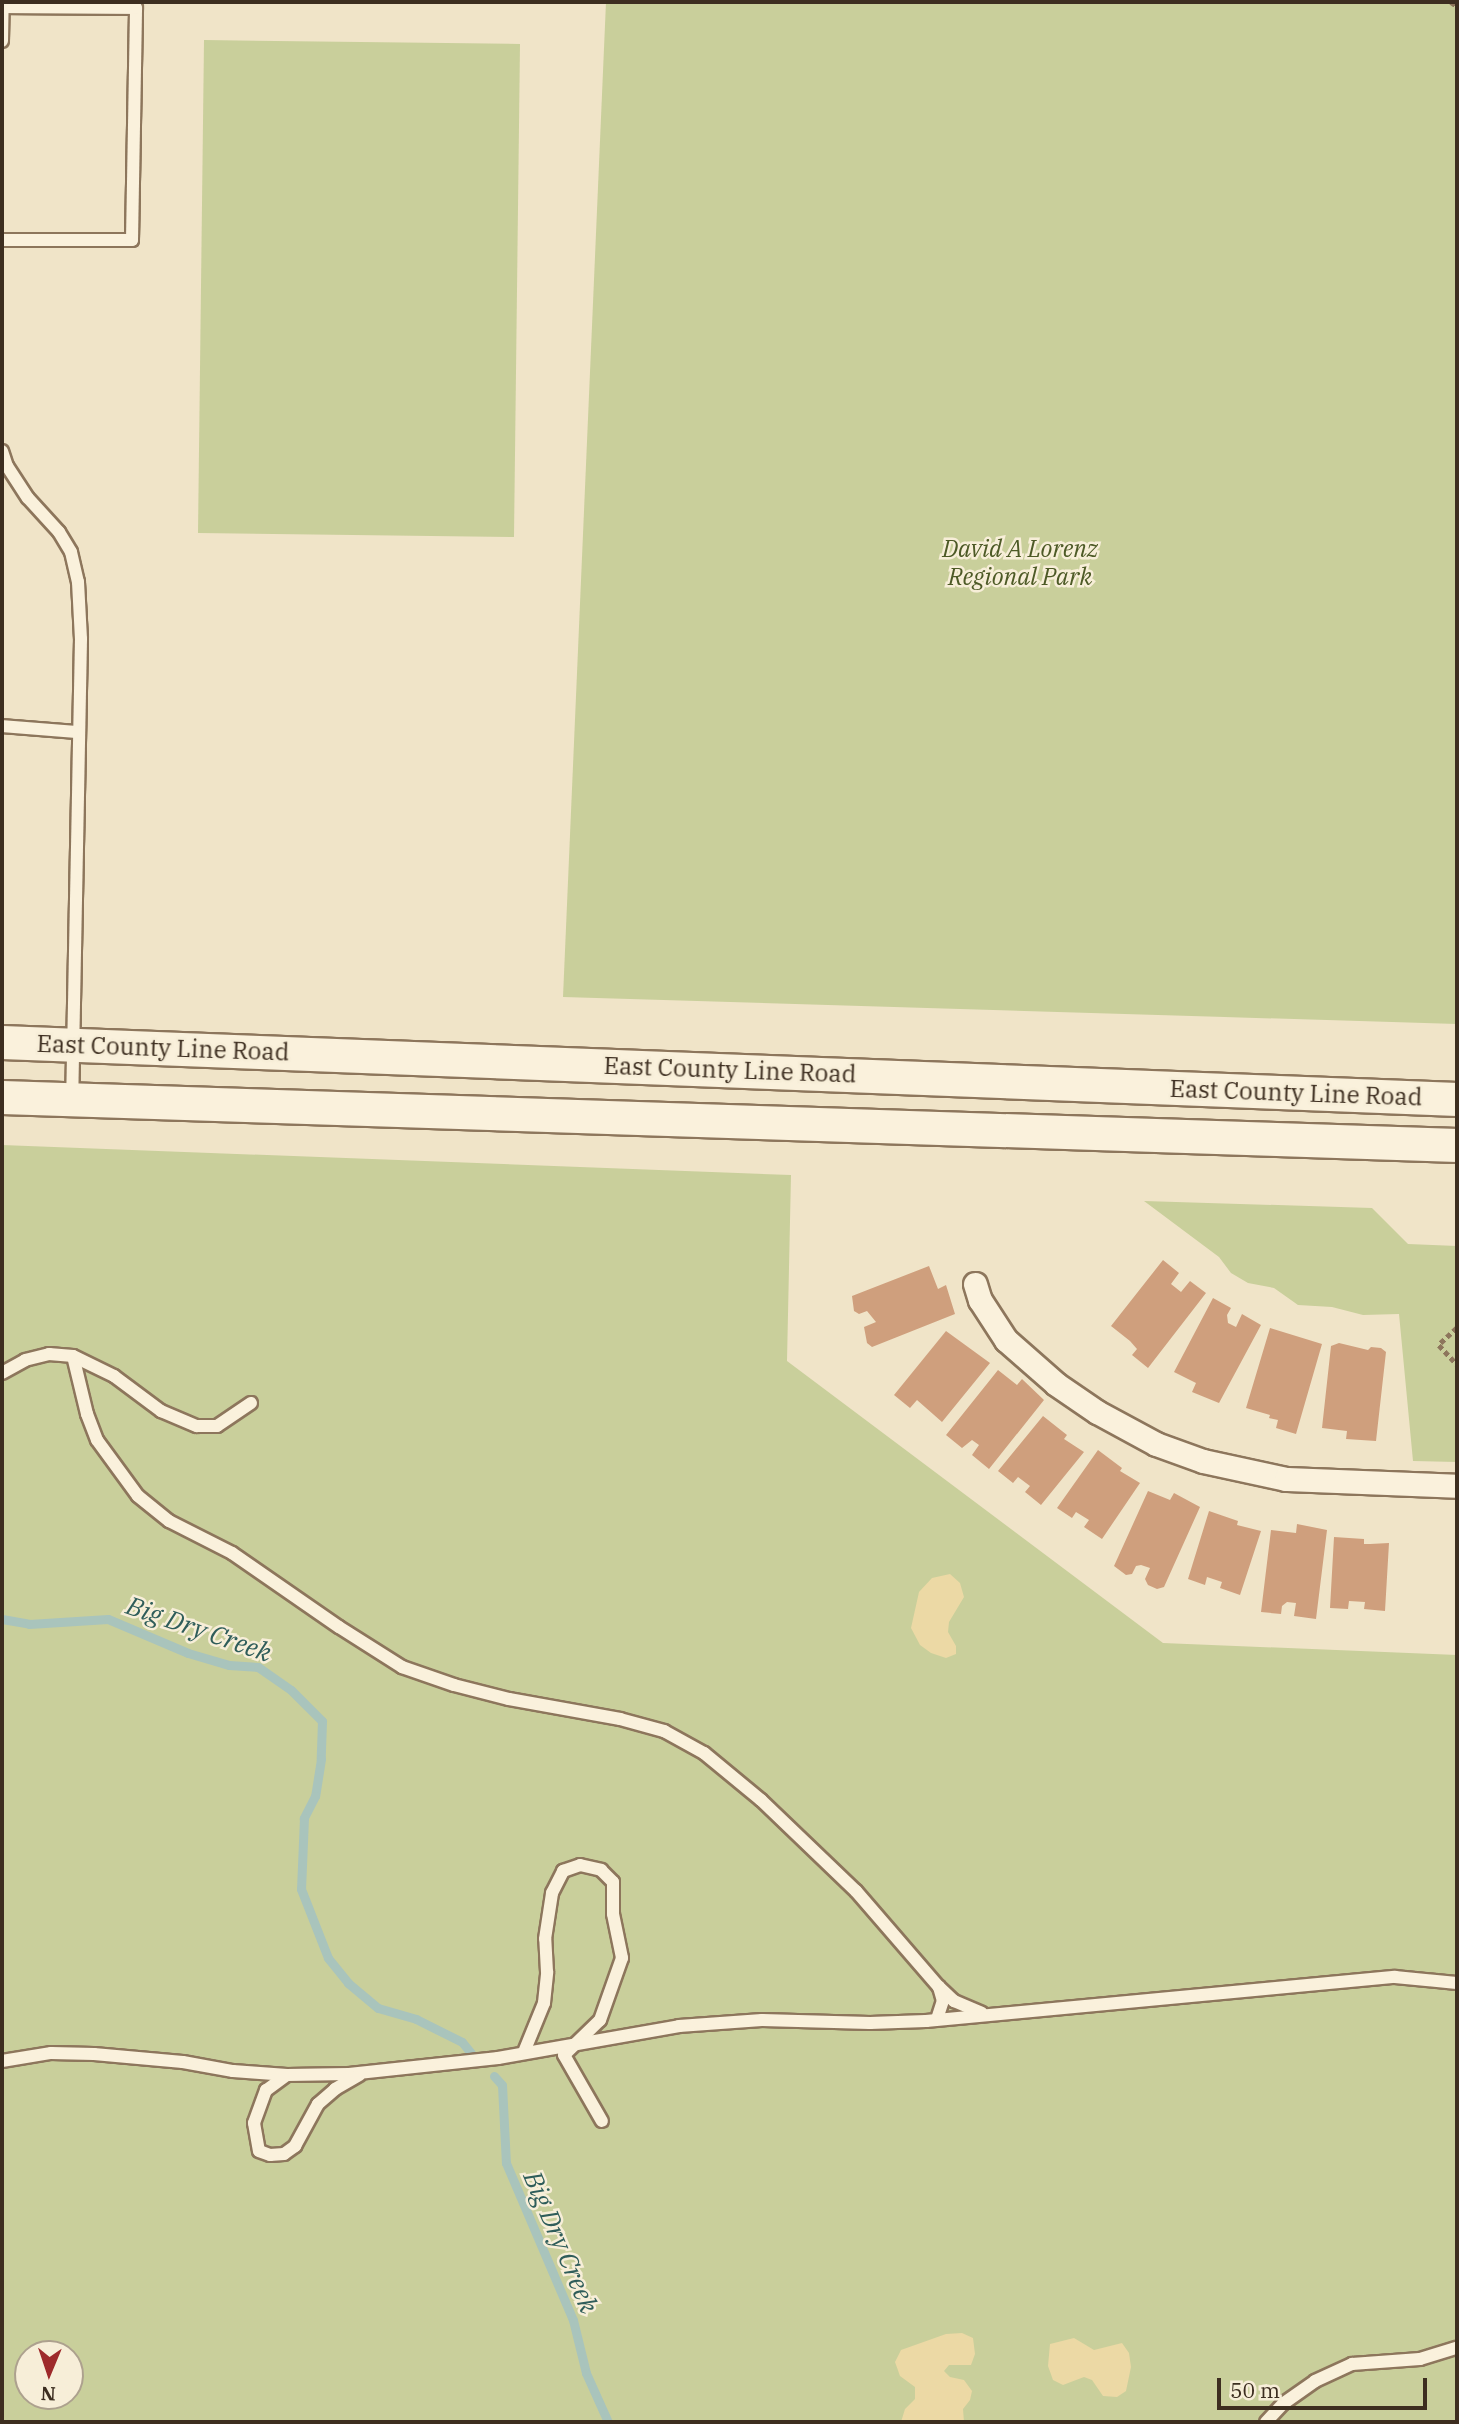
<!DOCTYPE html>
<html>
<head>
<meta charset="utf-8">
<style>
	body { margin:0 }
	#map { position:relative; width:1459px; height:2424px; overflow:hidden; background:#f0e4c8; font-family:"IBM Plex Serif",serif }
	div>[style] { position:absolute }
	.green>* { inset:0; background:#c9cf9b }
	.sand>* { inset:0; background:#ecd9a5 }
	.stream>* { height:9px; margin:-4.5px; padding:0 4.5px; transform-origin:4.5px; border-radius:4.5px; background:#a9c4bc }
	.building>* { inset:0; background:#cf9f7d }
	.path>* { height:4.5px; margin-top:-2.25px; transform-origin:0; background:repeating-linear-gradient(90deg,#8d765c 0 5px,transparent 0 8.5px) }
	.roads { filter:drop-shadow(2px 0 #8d765c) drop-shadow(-2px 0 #8d765c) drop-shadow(0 2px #8d765c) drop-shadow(0 -2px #8d765c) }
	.lane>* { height:12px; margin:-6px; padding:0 6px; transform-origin:6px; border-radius:6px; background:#faf1dc }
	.street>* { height:23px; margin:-11.5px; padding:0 11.5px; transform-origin:11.5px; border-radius:11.5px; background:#faf1dc }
	.secondary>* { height:33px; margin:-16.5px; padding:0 16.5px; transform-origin:16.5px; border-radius:16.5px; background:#faf1dc }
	span { translate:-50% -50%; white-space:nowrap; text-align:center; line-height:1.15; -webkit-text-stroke:5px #f7eed8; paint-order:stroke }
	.park-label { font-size:24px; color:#4d5a26; font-style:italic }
	.street-label { font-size:24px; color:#3d2e20 }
	.water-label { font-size:26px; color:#2f5d5a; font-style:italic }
	.frame { position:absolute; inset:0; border:4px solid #3d2e20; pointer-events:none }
	.north { position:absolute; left:14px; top:2340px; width:70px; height:70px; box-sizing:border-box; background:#f7eed8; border:2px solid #ada18e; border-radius:50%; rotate:182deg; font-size:19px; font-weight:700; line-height:28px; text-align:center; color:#3d2e20 }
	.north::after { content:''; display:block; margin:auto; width:24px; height:32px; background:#9e2a2b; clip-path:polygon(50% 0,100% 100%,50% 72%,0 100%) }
	.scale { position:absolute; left:1217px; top:2378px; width:210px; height:32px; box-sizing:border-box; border:4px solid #3d2e20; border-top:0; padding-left:9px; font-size:21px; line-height:24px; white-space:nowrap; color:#3d2e20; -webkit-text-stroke:5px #f7eed8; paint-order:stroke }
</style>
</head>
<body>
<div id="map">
	<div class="green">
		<i style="clip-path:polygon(606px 2px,1457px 2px,1457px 1024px,563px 997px)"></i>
		<i style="clip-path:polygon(204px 40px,520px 44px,514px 537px,198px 533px)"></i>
		<i style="clip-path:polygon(evenodd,2px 1145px,791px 1175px,787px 1361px,1163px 1643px,1457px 1655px,1457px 2422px,2px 2422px,2px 1145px,28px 2354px,70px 2354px,70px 2396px,28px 2396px,28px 2354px)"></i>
		<i style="clip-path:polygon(1144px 1201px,1372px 1208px,1408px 1244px,1457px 1246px,1457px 1462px,1413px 1461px,1399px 1314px,1363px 1315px,1332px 1307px,1298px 1305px,1274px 1288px,1248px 1283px,1231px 1273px,1219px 1257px)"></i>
	</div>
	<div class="sand">
		<i style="clip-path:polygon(950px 1574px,960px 1583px,964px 1597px,949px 1622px,948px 1632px,956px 1646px,956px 1654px,946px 1658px,931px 1653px,920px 1645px,911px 1628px,919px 1592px,932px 1578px)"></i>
		<i style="clip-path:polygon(962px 2333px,973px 2338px,975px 2354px,971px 2365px,949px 2365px,944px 2371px,950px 2377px,964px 2380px,972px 2391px,970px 2400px,963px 2409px,964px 2422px,901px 2422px,905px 2409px,915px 2399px,915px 2387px,900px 2376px,895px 2362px,901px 2350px,946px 2334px)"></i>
		<i style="clip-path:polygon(1074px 2338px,1094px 2350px,1122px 2343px,1129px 2353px,1131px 2367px,1126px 2391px,1117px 2397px,1103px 2396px,1092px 2380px,1084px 2377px,1063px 2385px,1053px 2380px,1048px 2366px,1050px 2344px)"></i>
	</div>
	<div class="stream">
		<i style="left:2px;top:1619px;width:27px;rotate:10deg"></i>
		<i style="left:29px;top:1624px;width:79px;rotate:-3.6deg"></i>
		<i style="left:108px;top:1619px;width:87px;rotate:23deg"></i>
		<i style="left:188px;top:1653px;width:43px;rotate:16.3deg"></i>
		<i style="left:229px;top:1665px;width:29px;rotate:4deg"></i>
		<i style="left:258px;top:1667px;width:40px;rotate:34.9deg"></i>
		<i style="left:291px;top:1690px;width:44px;rotate:45deg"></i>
		<i style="left:322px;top:1721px;width:38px;rotate:92deg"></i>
		<i style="left:321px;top:1759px;width:37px;rotate:99deg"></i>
		<i style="left:315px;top:1796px;width:25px;rotate:117deg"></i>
		<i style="left:304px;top:1818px;width:71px;rotate:92.4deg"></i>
		<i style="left:301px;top:1889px;width:74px;rotate:68.6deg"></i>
		<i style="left:328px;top:1958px;width:32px;rotate:51deg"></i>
		<i style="left:348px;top:1983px;width:39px;rotate:40deg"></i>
		<i style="left:378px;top:2008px;width:40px;rotate:16deg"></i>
		<i style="left:416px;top:2019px;width:51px;rotate:26.6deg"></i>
		<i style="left:462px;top:2042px;width:14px;rotate:51deg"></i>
		<i style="left:494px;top:2076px;width:12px;rotate:48deg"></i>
		<i style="left:502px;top:2085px;width:78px;rotate:87.1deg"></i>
		<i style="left:506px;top:2163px;width:171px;rotate:66.9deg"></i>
		<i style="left:573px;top:2320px;width:55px;rotate:76.2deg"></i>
		<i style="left:586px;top:2373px;width:54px;rotate:65.8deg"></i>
	</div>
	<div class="building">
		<i style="clip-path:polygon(1163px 1260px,1179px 1273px,1171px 1284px,1181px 1292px,1190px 1281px,1206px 1293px,1148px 1368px,1132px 1355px,1137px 1349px,1130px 1341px,1111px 1326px)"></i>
		<i style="clip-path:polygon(929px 1266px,938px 1289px,946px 1285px,955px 1314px,872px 1347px,867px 1343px,864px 1327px,876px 1322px,867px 1311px,859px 1314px,854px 1311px,852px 1296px)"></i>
		<i style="clip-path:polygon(1213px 1298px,1231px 1308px,1227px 1315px,1228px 1323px,1236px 1327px,1242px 1314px,1261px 1325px,1219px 1403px,1192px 1392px,1196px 1383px,1174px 1372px)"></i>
		<i style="clip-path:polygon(1270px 1328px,1322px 1344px,1296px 1434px,1276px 1428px,1278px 1420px,1269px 1418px,1270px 1415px,1246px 1408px)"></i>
		<i style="clip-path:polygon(946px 1331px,990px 1363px,942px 1422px,917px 1400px,910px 1408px,894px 1395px)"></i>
		<i style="clip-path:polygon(1339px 1343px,1368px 1350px,1371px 1347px,1381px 1348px,1386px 1352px,1376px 1441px,1346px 1439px,1347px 1431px,1322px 1428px,1331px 1346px)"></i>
		<i style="clip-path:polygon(998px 1370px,1017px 1385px,1022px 1379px,1044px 1400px,989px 1469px,972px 1455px,979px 1445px,972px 1440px,962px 1448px,946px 1435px)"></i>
		<i style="clip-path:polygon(1043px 1416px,1067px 1435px,1064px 1439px,1084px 1452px,1041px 1505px,1025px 1492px,1030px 1486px,1018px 1477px,1013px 1483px,998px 1471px)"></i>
		<i style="clip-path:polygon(1098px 1450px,1122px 1468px,1120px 1471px,1140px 1483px,1102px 1539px,1084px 1527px,1089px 1520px,1076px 1512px,1072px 1518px,1057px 1508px)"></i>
		<i style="clip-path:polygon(1148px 1491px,1170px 1500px,1174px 1493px,1200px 1507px,1164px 1587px,1157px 1589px,1148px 1585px,1145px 1579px,1150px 1568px,1141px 1565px,1136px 1566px,1132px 1574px,1126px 1575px,1114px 1566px)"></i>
		<i style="clip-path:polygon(1209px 1511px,1238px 1521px,1237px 1525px,1261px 1531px,1240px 1595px,1220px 1588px,1222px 1582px,1207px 1577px,1205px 1585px,1188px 1579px)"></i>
		<i style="clip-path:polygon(1297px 1524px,1327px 1530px,1316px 1619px,1294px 1616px,1296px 1603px,1287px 1602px,1282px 1606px,1281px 1614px,1261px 1612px,1271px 1530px,1296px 1533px)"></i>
		<i style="clip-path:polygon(1334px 1537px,1364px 1539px,1364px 1544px,1370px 1544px,1389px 1543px,1385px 1611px,1364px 1609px,1365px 1602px,1349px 1601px,1348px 1609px,1330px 1608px)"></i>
	</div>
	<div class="path">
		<i style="left:1451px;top:2px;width:7px;rotate:34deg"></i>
		<i style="left:1457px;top:1328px;width:25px;rotate:137deg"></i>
		<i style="left:1439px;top:1345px;width:26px;rotate:47deg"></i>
	</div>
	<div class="roads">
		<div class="lane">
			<i style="left:2px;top:41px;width:39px;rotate:-89deg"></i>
			<i style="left:2px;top:240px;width:130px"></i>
			<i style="left:132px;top:240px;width:232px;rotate:-89deg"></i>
			<i style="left:136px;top:8px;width:133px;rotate:-179.6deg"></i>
			<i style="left:2px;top:451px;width:16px;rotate:72deg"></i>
			<i style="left:7px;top:466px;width:38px;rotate:57deg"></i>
			<i style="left:28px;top:498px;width:46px;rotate:47.6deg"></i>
			<i style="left:59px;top:532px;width:23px;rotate:59deg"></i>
			<i style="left:71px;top:552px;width:31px;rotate:77deg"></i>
			<i style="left:78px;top:582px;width:57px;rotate:87deg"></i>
			<i style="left:81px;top:639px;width:459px;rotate:91.1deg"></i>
			<i style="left:2px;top:726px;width:75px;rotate:4.6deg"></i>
			<i style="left:73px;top:1356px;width:60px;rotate:76.4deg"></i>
			<i style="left:87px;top:1414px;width:28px;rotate:69deg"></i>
			<i style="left:97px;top:1440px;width:69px;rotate:53.8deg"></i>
			<i style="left:138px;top:1496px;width:40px;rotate:39deg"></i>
			<i style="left:169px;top:1521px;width:71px;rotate:26.9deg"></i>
			<i style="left:232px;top:1553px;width:130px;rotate:34.7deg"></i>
			<i style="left:339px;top:1627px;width:75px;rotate:32.4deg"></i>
			<i style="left:402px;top:1667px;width:55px;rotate:19.1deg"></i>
			<i style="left:454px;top:1685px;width:57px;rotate:14.3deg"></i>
			<i style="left:509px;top:1699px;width:113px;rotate:10.2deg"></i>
			<i style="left:620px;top:1719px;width:46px;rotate:15.3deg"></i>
			<i style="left:664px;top:1731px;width:46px;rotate:28.8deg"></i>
			<i style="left:704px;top:1753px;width:74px;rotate:39.5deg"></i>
			<i style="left:761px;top:1800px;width:132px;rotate:43.8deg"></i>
			<i style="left:856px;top:1891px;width:127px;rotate:49.2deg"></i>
			<i style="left:939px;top:1987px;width:21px;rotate:43deg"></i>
			<i style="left:954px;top:2001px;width:30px;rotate:23deg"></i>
			<i style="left:2px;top:1373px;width:26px;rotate:-29deg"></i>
			<i style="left:25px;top:1360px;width:25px;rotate:-14deg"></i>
			<i style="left:49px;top:1354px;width:24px;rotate:5deg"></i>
			<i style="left:73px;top:1356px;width:46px;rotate:26deg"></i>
			<i style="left:114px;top:1376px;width:59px;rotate:36.7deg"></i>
			<i style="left:161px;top:1411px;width:39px;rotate:23deg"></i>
			<i style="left:197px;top:1426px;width:20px"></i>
			<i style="left:217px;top:1426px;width:41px;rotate:-34.1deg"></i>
			<i style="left:937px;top:2019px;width:19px;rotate:-72deg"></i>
			<i style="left:943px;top:2001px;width:15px;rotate:-106deg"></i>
			<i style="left:524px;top:2052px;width:53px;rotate:-67.8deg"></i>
			<i style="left:544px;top:2003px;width:31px;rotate:-84deg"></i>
			<i style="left:547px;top:1972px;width:33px;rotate:-93deg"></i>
			<i style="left:545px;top:1939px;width:47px;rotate:-81.3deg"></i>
			<i style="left:552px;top:1893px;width:25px;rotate:-63deg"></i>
			<i style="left:563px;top:1871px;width:18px;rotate:-19deg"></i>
			<i style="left:580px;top:1865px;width:22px;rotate:13deg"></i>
			<i style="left:601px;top:1870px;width:17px;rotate:45deg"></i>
			<i style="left:613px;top:1882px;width:32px;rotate:90deg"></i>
			<i style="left:613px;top:1914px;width:45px;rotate:78.4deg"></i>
			<i style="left:622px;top:1958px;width:66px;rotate:109.5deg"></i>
			<i style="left:600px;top:2020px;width:50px;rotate:135.8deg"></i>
			<i style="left:564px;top:2055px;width:76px;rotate:60.1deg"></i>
			<i style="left:2px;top:2061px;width:50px;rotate:-9.3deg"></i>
			<i style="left:51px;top:2053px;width:43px;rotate:1.3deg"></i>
			<i style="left:94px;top:2054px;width:89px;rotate:5.1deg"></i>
			<i style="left:183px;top:2062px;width:51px;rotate:10.2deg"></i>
			<i style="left:233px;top:2071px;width:54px;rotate:4.2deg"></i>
			<i style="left:287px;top:2075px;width:62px;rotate:-0.9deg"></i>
			<i style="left:349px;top:2074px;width:150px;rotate:-6.1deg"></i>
			<i style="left:498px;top:2058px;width:184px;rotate:-10deg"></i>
			<i style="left:679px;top:2026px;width:83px;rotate:-4.1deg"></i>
			<i style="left:762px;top:2020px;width:108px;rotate:1.6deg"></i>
			<i style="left:870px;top:2023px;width:56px;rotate:-2deg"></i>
			<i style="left:926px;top:2021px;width:471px;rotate:-5.4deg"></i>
			<i style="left:1395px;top:1977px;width:62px;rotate:5.5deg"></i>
			<i style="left:287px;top:2075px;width:26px;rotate:144deg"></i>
			<i style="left:266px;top:2090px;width:35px;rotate:110deg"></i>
			<i style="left:254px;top:2123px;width:28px;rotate:80deg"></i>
			<i style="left:259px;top:2151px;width:12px;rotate:20deg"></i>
			<i style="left:270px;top:2155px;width:14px;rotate:-4deg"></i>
			<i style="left:284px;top:2154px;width:14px;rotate:-36deg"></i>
			<i style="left:295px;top:2146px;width:48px;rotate:-61.3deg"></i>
			<i style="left:318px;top:2104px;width:23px;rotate:-41deg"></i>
			<i style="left:335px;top:2089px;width:28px;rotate:-30deg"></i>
			<i style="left:1266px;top:2422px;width:26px;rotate:-47deg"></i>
			<i style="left:1284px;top:2403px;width:38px;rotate:-35deg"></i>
			<i style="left:1315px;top:2381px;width:41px;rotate:-24.7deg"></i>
			<i style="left:1352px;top:2364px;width:68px;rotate:-4.2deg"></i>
			<i style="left:1420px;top:2359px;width:39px;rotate:-17deg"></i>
		</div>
		<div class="street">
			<i style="left:975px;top:1284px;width:17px;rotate:73deg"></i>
			<i style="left:980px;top:1300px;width:48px;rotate:57deg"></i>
			<i style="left:1006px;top:1340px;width:67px;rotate:41.3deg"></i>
			<i style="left:1056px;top:1384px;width:50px;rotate:34.3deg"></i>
			<i style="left:1097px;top:1412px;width:67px;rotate:28.5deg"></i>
			<i style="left:1156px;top:1444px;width:50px;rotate:19.9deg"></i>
			<i style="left:1203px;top:1461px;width:85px;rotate:12.2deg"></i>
			<i style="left:1286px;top:1479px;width:171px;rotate:2.3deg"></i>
		</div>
		<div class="secondary">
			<i style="left:2px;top:1042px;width:1456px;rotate:2.24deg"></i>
			<i style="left:2px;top:1097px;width:1456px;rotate:1.89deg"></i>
		</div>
	</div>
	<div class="park-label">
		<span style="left:1020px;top:563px">David A Lorenz<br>Regional Park</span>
	</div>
	<div class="street-label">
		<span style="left:163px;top:1048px;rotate:2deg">East County Line Road</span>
		<span style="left:730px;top:1070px;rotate:2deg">East County Line Road</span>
		<span style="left:1296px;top:1093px;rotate:2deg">East County Line Road</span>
	</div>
	<div class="water-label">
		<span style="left:199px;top:1629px;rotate:19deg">Big Dry Creek</span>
		<span style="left:561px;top:2242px;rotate:67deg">Big Dry Creek</span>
	</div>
	<div class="frame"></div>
	<div class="north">N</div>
	<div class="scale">50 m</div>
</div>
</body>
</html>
